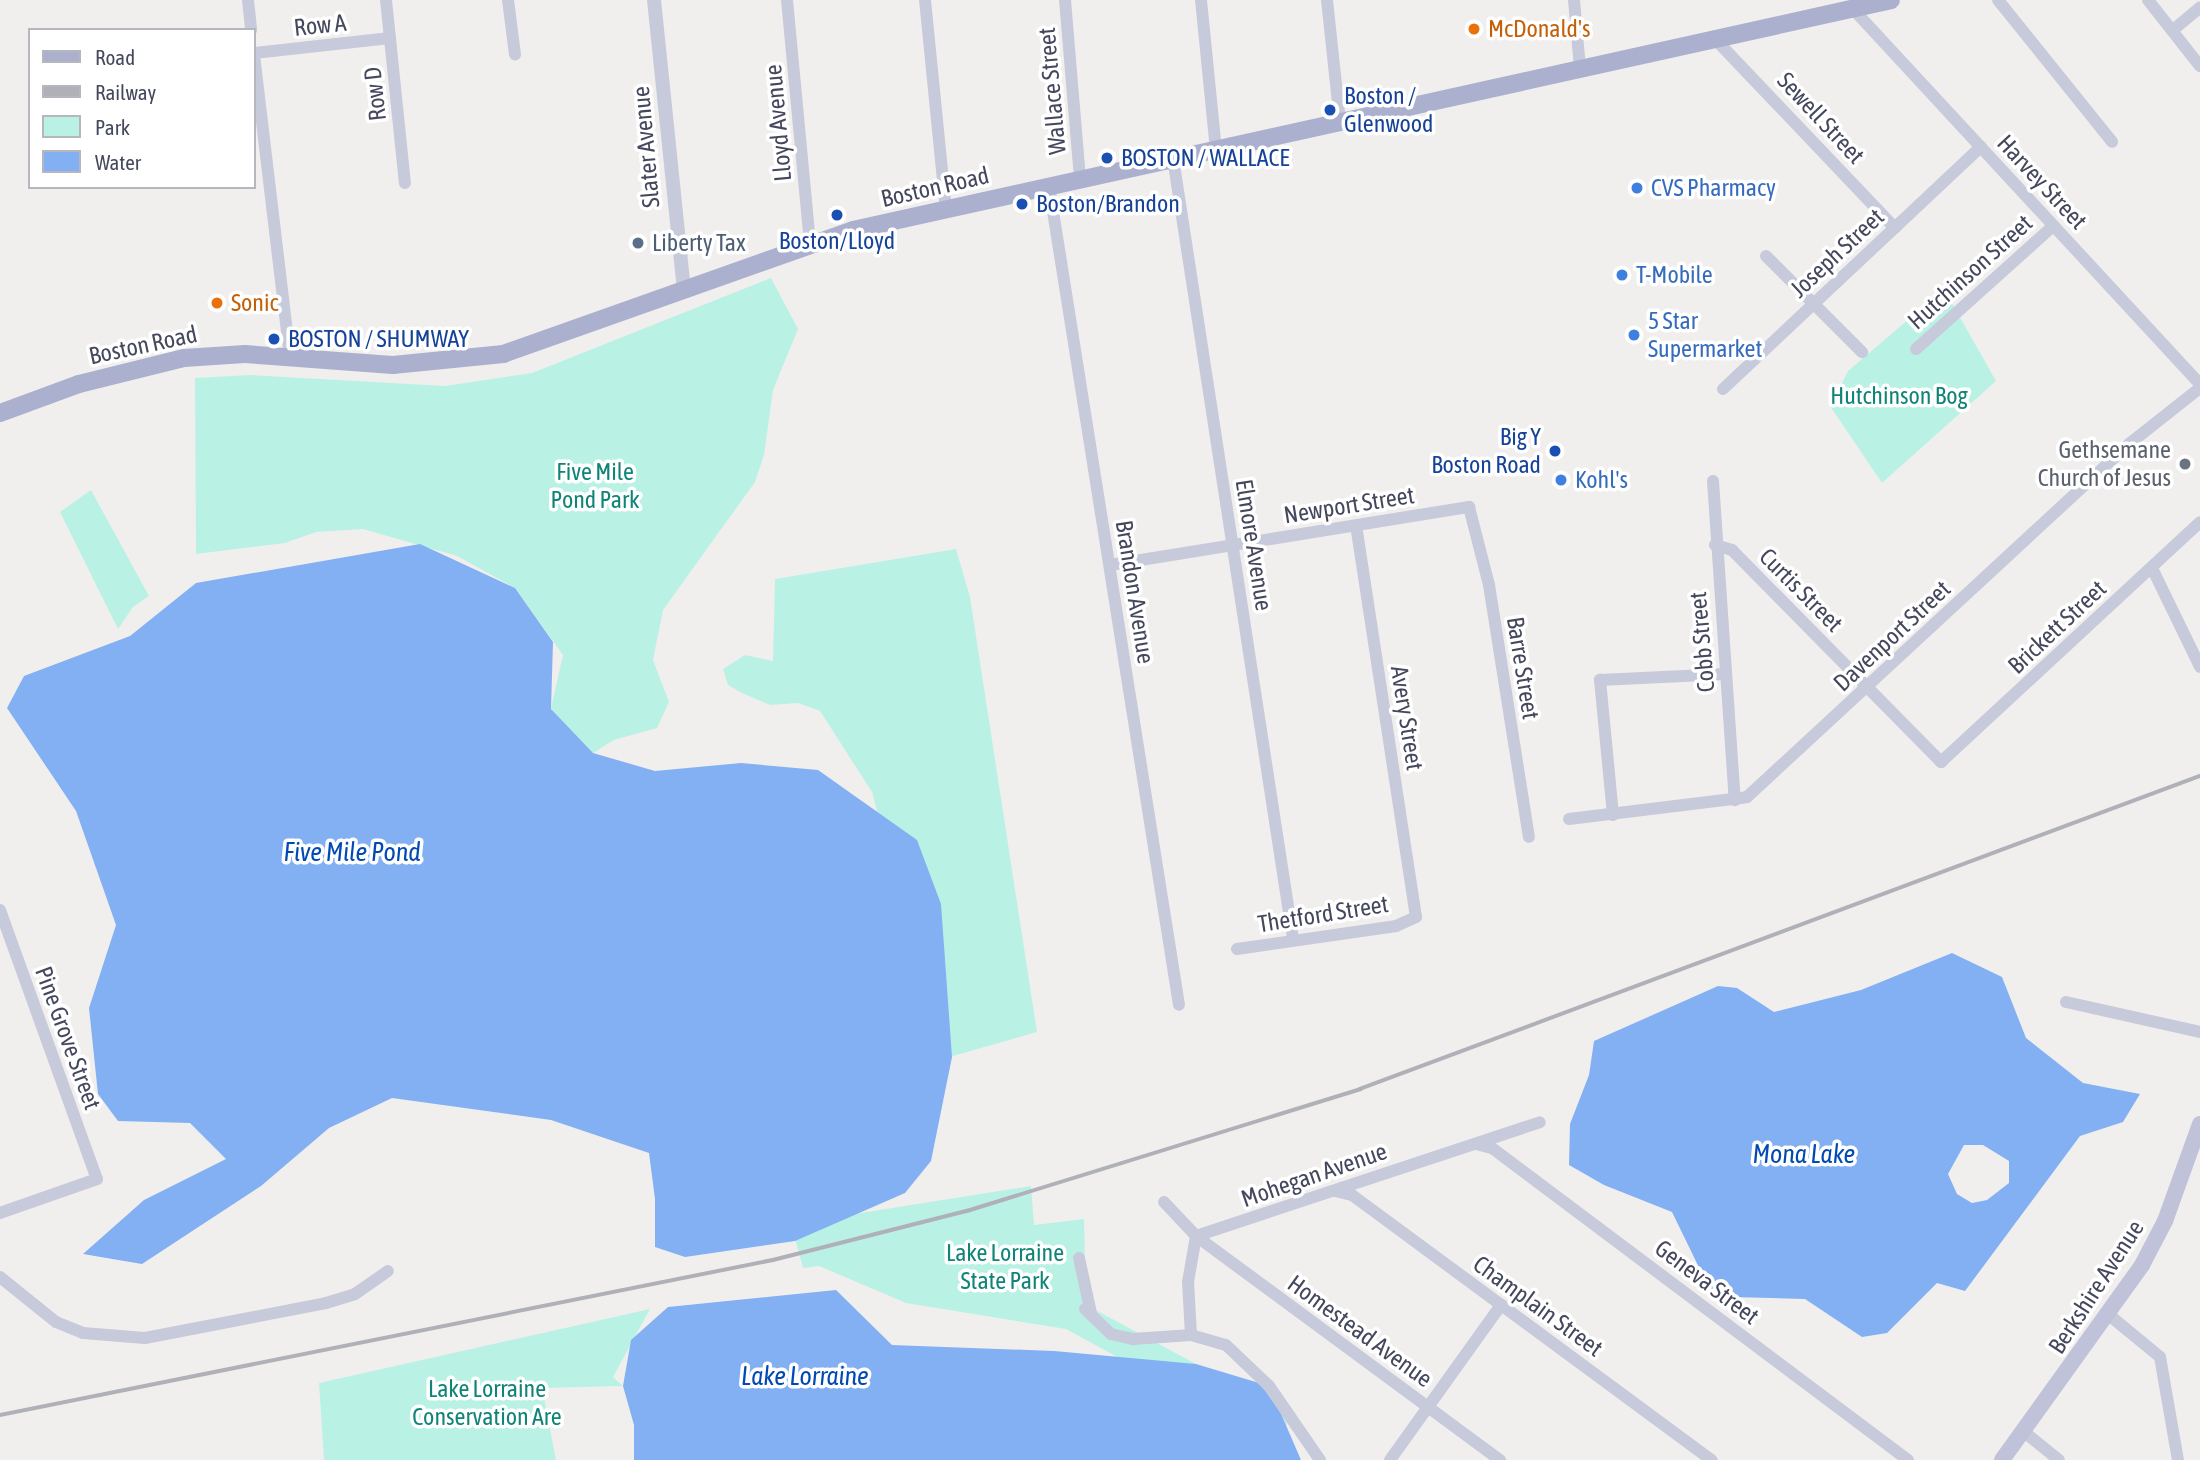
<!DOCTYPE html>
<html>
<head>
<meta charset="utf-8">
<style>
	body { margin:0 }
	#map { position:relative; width:2200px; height:1460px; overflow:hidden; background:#f1efee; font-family:"Asap Condensed",sans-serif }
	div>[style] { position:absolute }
	.green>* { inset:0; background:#b9f2e5 }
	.water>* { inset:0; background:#83b0f2 }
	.minor>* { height:12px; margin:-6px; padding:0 6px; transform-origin:6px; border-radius:6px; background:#c7cada }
	.tertiary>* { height:14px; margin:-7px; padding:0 7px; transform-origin:7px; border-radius:7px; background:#c7cada }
	.secondary>* { height:16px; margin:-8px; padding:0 8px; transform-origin:8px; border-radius:8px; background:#bfc2d9 }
	.primary>* { height:18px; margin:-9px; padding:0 9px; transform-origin:9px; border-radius:9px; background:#acb0cf }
	.rail>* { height:3.5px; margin:-1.75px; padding:0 1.75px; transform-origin:1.75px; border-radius:1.75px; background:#b0b0b9 }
	.dots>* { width:19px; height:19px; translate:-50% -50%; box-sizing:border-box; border:4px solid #fff; border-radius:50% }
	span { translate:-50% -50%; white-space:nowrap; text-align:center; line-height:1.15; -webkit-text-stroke:7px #fff; paint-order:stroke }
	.street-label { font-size:24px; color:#45485d }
	.food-label { font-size:24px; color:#c56008 }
	.left { translate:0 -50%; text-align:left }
	.transit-label { font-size:24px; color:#164399 }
	.right { translate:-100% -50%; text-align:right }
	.shop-label { font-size:24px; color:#366cbe }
	.service-label { font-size:24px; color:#4e5e75 }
	.park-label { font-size:24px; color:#108477 }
	.worship-label { font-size:24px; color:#5b616d }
	.water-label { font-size:26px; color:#024ab3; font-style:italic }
	.legend { position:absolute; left:28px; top:28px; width:228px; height:161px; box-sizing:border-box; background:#fff; border:2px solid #b5b6be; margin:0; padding:9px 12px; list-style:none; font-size:21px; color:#45485d }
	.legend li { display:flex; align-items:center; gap:14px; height:35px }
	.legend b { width:35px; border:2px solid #b5b6be }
</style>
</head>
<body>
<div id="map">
	<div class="green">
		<i style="clip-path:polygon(771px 278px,798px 329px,773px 390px,764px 455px,755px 482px,663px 610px,653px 660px,669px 702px,657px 728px,614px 740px,593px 753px,572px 738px,551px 708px,563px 655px,515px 588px,457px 556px,363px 529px,316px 532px,285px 543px,196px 554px,195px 378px,251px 375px,445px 386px,532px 373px)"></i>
		<i style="clip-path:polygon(1944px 289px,1996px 381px,1882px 483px,1830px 406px,1848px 371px)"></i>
		<i style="clip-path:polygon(91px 490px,149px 596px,133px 607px,118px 629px,60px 512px)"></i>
		<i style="clip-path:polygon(956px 549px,970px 597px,1037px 1032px,869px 1080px,887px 849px,872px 792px,820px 711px,798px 703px,770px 705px,742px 693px,728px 685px,723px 669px,745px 655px,773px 661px,775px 579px)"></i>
		<i style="clip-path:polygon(1031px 1186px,1034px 1225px,1084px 1219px,1086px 1305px,1290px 1414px,1276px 1460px,1258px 1434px,1066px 1329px,906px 1303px,819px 1266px,803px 1268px,791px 1224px)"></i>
		<i style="clip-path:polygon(650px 1309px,613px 1377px,623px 1386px,542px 1388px,556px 1460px,324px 1460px,319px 1383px)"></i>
	</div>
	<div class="water">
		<i style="clip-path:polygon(420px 544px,515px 588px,553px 642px,551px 709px,593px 753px,655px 771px,741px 763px,818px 770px,917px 840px,941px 904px,952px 1057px,931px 1161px,905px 1193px,795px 1241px,685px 1257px,655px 1247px,655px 1199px,649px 1153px,551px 1120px,392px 1098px,329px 1128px,261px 1186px,142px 1264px,83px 1254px,144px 1200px,226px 1159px,190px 1123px,118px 1121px,98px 1094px,89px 1008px,116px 925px,76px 811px,7px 708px,24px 676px,130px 636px,196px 583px)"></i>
		<i style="clip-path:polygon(evenodd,1952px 953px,2002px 977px,2026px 1038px,2083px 1083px,2140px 1094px,2123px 1122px,2080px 1136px,1965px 1291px,1937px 1283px,1887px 1333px,1862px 1337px,1805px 1299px,1732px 1297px,1709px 1288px,1672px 1212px,1604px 1185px,1569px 1165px,1570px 1124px,1589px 1075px,1594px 1041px,1718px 986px,1737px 988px,1774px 1012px,1861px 990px,1952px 953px,1964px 1145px,1983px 1145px,2009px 1161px,2009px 1183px,1987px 1200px,1972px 1203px,1957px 1194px,1948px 1174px,1964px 1145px)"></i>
		<i style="clip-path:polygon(836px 1290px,892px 1345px,1054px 1351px,1196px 1364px,1269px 1386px,1301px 1460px,634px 1460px,634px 1425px,623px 1386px,631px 1340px,668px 1307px)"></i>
	</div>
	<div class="minor">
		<i style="left:248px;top:0;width:30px;rotate:84deg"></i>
		<i style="left:386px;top:0;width:184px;rotate:84.1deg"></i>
		<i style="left:508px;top:0;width:55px;rotate:82.7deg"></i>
		<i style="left:787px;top:0;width:244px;rotate:84.6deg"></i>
		<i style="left:925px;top:0;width:210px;rotate:84.3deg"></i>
		<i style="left:1065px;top:0;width:180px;rotate:85.2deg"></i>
		<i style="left:1201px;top:0;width:150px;rotate:84.3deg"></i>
		<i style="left:1327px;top:0;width:122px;rotate:83.9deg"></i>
		<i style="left:1574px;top:0;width:68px;rotate:85deg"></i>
		<i style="left:1998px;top:0;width:182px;rotate:51.2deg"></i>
		<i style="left:2148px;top:0;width:84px;rotate:51.8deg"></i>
		<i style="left:1853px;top:9px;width:511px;rotate:47.22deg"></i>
		<i style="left:2173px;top:30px;width:35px;rotate:-40deg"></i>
		<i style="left:1715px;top:39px;width:261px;rotate:46.4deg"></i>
		<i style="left:254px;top:53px;width:137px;rotate:-6.3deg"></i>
		<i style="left:254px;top:55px;width:304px;rotate:83.2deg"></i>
		<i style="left:1173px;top:158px;width:790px;rotate:81.26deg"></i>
		<i style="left:1049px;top:186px;width:829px;rotate:80.98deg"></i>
		<i style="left:1766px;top:256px;width:136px;rotate:45deg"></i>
		<i style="left:1916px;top:349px;width:184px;rotate:-41.9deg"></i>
		<i style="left:1723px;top:389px;width:354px;rotate:-43.2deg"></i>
		<i style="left:1713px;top:481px;width:320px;rotate:86.1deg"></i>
		<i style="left:1715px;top:545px;width:18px;rotate:16deg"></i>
		<i style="left:1732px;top:550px;width:298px;rotate:45.4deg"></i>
		<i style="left:1941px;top:762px;width:353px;rotate:-42.8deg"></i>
		<i style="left:1110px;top:565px;width:364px;rotate:-9.2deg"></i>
		<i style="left:1469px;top:507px;width:81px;rotate:75.6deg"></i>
		<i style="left:1489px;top:585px;width:255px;rotate:81deg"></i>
		<i style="left:2152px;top:568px;width:110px;rotate:64.1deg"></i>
		<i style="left:1613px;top:815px;width:136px;rotate:-95.5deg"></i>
		<i style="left:1600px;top:680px;width:126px;rotate:-2.7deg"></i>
		<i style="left:1569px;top:819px;width:179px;rotate:-7deg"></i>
		<i style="left:1747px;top:797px;width:520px;rotate:-42.74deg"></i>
		<i style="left:2129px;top:444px;width:90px;rotate:-38.3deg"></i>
		<i style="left:0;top:910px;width:286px;rotate:70.2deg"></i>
		<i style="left:97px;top:1179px;width:103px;rotate:160.7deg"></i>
		<i style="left:1237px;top:949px;width:161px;rotate:-8.2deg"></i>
		<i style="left:1396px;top:926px;width:22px;rotate:-24deg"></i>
		<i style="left:1416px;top:917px;width:396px;rotate:-98.7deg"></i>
		<i style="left:2066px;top:1002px;width:137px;rotate:12.6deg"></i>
		<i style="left:1476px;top:1144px;width:16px;rotate:14deg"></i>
		<i style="left:1492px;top:1148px;width:520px;rotate:36.87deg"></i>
		<i style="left:1335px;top:1191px;width:17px;rotate:13deg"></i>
		<i style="left:1352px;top:1195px;width:447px;rotate:36.4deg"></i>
		<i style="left:1164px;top:1202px;width:47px;rotate:46.7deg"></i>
		<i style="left:1196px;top:1236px;width:378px;rotate:36.4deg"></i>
		<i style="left:1079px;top:1258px;width:56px;rotate:77.7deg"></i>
		<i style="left:0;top:1277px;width:72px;rotate:38.8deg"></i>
		<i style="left:56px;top:1322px;width:29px;rotate:22deg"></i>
		<i style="left:83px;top:1333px;width:62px;rotate:4.6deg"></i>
		<i style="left:145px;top:1338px;width:184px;rotate:-10.9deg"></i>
		<i style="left:326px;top:1303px;width:30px;rotate:-17deg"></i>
		<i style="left:355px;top:1294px;width:40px;rotate:-34.9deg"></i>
		<i style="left:1085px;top:1309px;width:36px;rotate:44deg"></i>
		<i style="left:1111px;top:1334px;width:23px;rotate:13deg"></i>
		<i style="left:1133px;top:1339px;width:58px;rotate:-3.9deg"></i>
		<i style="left:1191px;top:1335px;width:36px;rotate:16deg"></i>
		<i style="left:1226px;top:1345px;width:59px;rotate:43.6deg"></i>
		<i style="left:1269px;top:1386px;width:90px;rotate:55.4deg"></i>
		<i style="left:2109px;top:1315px;width:66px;rotate:39.5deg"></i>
		<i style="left:2160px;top:1357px;width:105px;rotate:80.1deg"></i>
		<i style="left:1191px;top:1335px;width:53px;rotate:-93.2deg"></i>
		<i style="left:1188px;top:1282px;width:47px;rotate:-80.1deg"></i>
		<i style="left:1196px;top:1236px;width:362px;rotate:-18.3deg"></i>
		<i style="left:2023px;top:1431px;width:46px;rotate:38.9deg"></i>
		<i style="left:1390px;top:1460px;width:191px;rotate:-54.4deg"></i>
	</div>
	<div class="tertiary">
		<i style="left:654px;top:0;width:291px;rotate:84.1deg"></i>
	</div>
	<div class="secondary">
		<i style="left:2002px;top:1460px;width:240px;rotate:-54.3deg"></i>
		<i style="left:2142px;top:1265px;width:50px;rotate:-62.4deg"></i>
		<i style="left:2165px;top:1221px;width:103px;rotate:-70.2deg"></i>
	</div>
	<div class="primary">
		<i style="left:0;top:413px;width:84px;rotate:-20.2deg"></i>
		<i style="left:79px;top:384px;width:108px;rotate:-13.9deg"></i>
		<i style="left:184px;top:358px;width:61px;rotate:-3.8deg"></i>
		<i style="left:245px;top:354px;width:148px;rotate:4.3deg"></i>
		<i style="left:393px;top:365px;width:111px;rotate:-5.7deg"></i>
		<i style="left:503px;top:354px;width:371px;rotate:-19.5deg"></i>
		<i style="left:853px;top:230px;width:1063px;rotate:-12.49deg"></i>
	</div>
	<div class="rail">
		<i style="left:0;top:1415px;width:788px;rotate:-11.34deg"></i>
		<i style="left:773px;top:1260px;width:200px;rotate:-14.2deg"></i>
		<i style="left:967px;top:1211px;width:412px;rotate:-17.2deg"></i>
		<i style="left:1360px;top:1089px;width:896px;rotate:-20.44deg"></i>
	</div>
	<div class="dots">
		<i style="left:1474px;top:29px;background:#e8710a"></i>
		<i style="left:1330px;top:110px;background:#1a4fb4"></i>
		<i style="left:1107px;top:158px;background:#1a4fb4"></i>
		<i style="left:1637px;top:188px;background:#3f7fe0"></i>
		<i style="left:1022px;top:204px;background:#1a4fb4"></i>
		<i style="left:837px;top:215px;background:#1a4fb4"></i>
		<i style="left:638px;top:243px;background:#5c6f8a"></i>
		<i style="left:1622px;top:275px;background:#3f7fe0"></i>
		<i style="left:217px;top:303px;background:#e8710a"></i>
		<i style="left:1634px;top:335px;background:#3f7fe0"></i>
		<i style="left:274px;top:339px;background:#1a4fb4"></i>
		<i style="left:1555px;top:451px;background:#1a4fb4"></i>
		<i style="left:2185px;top:464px;background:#6b7280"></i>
		<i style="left:1561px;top:480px;background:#3f7fe0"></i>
	</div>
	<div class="street-label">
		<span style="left:320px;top:25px;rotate:-6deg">Row A</span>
		<span style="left:1052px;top:91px;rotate:-95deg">Wallace Street</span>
		<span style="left:375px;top:94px;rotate:-96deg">Row D</span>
		<span style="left:1821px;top:118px;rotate:47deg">Sewell Street</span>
		<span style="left:778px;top:123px;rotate:-95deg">Lloyd Avenue</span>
		<span style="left:646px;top:147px;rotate:-95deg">Slater Avenue</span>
		<span style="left:2042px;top:182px;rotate:47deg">Harvey Street</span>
		<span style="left:935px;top:187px;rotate:-13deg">Boston Road</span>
		<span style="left:1837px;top:253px;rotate:-43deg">Joseph Street</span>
		<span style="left:1970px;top:272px;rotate:-42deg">Hutchinson Street</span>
		<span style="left:143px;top:345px;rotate:-12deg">Boston Road</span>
		<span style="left:1349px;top:505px;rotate:-9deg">Newport Street</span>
		<span style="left:1254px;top:545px;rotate:81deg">Elmore Avenue</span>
		<span style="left:1801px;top:590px;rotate:45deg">Curtis Street</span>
		<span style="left:1135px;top:592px;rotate:81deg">Brandon Avenue</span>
		<span style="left:2057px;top:627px;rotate:-43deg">Brickett Street</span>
		<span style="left:1892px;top:636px;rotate:-43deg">Davenport Street</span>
		<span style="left:1702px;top:642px;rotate:-95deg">Cobb Street</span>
		<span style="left:1523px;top:668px;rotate:81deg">Barre Street</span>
		<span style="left:1407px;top:718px;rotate:81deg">Avery Street</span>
		<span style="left:1323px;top:914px;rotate:-9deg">Thetford Street</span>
		<span style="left:68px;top:1038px;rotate:70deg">Pine Grove Street</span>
		<span style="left:1314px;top:1175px;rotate:-19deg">Mohegan Avenue</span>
		<span style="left:1707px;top:1282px;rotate:37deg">Geneva Street</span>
		<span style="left:2096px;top:1287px;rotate:-57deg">Berkshire Avenue</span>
		<span style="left:1538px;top:1306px;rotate:36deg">Champlain Street</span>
		<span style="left:1360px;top:1331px;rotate:36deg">Homestead Avenue</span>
	</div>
	<div class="food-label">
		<span class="left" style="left:1488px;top:29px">McDonald's</span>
		<span class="left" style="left:231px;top:303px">Sonic</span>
	</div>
	<div class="transit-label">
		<span class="left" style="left:1344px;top:110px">Boston /<br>Glenwood</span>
		<span class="left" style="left:1121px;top:158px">BOSTON / WALLACE</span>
		<span class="left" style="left:1036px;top:204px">Boston/Brandon</span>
		<span style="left:837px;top:241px">Boston/Lloyd</span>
		<span class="left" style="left:288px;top:339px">BOSTON / SHUMWAY</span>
		<span class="right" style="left:1541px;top:451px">Big Y<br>Boston Road</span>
	</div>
	<div class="shop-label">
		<span class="left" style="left:1651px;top:188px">CVS Pharmacy</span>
		<span class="left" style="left:1636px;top:275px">T-Mobile</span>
		<span class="left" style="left:1648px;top:335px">5 Star<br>Supermarket</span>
		<span class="left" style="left:1575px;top:480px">Kohl's</span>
	</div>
	<div class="service-label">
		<span class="left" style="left:652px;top:243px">Liberty Tax</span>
	</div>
	<div class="park-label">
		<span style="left:1899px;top:396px">Hutchinson Bog</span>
		<span style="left:595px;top:486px">Five Mile<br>Pond Park</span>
		<span style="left:1005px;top:1267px">Lake Lorraine<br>State Park</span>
		<span style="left:487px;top:1403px">Lake Lorraine<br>Conservation Are</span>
	</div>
	<div class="worship-label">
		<span class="right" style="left:2171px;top:464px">Gethsemane<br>Church of Jesus</span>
	</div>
	<div class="water-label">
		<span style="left:352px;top:853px">Five Mile Pond</span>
		<span style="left:1804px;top:1155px">Mona Lake</span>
		<span style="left:805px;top:1377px">Lake Lorraine</span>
	</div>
	<ul class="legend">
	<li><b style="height:9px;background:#acb0cf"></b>Road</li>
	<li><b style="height:9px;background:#b0b0b9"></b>Railway</li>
	<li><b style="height:19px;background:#b9f2e5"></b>Park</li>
	<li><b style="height:19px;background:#83b0f2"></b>Water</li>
	</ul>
</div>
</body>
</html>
